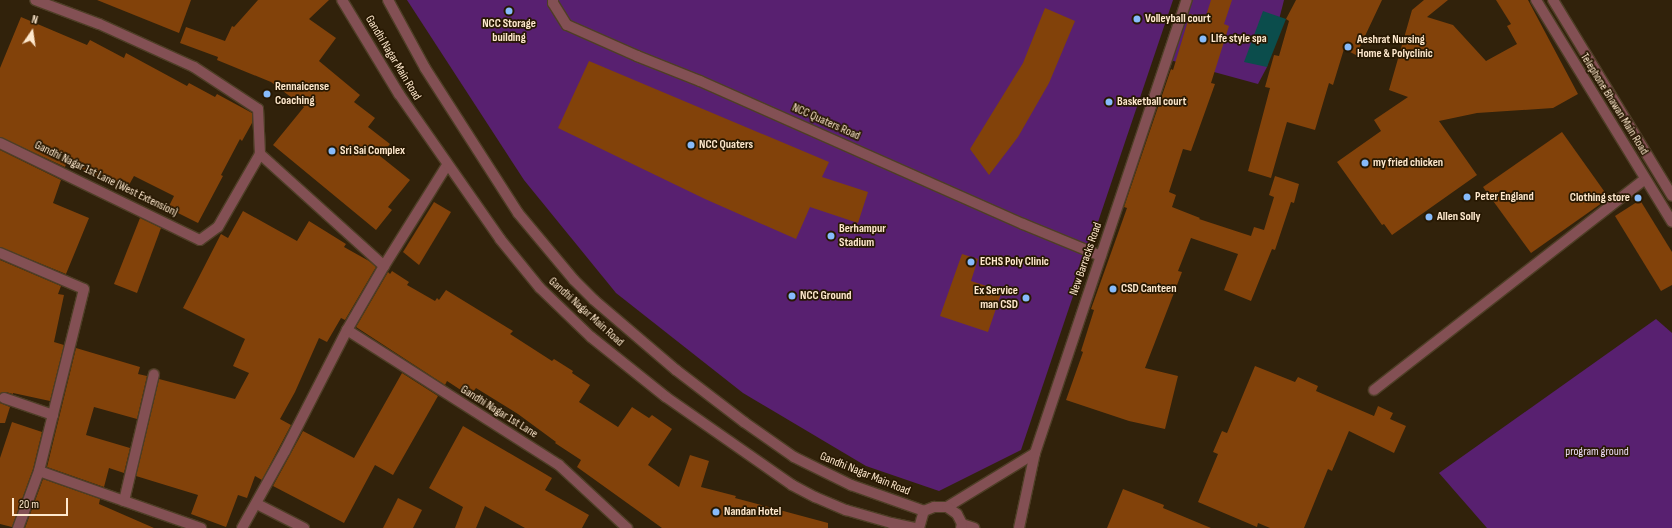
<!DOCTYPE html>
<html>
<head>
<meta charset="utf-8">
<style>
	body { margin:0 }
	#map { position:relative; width:1672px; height:528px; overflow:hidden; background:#31220b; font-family:"Sofia Sans Condensed",sans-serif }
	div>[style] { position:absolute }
	.green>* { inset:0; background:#582070 }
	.water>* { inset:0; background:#0b4d4c }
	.building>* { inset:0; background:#82420a }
	.roads { filter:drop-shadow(1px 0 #4e3e26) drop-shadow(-1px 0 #4e3e26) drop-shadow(0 1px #4e3e26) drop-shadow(0 -1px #4e3e26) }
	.minor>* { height:10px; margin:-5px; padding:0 5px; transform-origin:5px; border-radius:5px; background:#835054 }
	.tertiary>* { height:10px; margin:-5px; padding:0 5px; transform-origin:5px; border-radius:5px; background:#835054 }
	.dots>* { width:11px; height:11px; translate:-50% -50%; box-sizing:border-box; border:2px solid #271802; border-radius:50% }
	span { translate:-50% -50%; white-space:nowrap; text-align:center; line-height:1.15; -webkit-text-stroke:3.5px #271802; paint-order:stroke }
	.poi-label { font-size:12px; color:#fee8cd; font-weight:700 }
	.left { translate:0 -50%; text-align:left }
	.right { translate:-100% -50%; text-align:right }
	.street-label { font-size:12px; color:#fee8cd }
	.park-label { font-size:12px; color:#ebdbf3 }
	.north { position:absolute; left:12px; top:12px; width:40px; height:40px; -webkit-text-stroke:3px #271802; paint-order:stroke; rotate:13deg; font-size:11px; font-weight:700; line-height:16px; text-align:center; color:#fee8cd }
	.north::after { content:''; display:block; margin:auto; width:14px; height:18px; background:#fee8cd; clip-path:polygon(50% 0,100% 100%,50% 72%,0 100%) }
	.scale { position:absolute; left:12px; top:498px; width:56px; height:18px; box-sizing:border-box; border:2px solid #fee8cd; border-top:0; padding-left:5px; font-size:12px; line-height:14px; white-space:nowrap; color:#fee8cd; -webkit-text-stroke:3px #271802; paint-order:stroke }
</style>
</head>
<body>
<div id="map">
	<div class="green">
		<i style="clip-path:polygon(407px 0,1173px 0,1021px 450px,939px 491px,866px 466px,743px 393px,616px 293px,524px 180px)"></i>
		<i style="clip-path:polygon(1191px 0,1284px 0,1267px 67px,1258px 84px,1170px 60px)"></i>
		<i style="clip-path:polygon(1656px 319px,1672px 333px,1672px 528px,1487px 528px,1439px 473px)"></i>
	</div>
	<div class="water">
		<i style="clip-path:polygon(1263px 11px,1286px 19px,1267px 67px,1244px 62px)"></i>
	</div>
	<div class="building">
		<i style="clip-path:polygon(97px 0,191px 0,179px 33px)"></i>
		<i style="clip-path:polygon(258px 0,329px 0,309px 19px,336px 38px,319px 61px,360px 95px,354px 102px,375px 118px,368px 127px,390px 144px,380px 156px,410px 180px,388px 207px,392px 210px,376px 230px,273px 145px,304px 107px,271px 82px,217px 60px,218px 57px,180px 43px,186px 27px,225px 41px,232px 26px,234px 27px)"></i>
		<i style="clip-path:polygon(1211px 0,1232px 0,1224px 24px,1229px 26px,1211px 83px,1215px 84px,1191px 151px,1183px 149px,1169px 192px,1176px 195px,1172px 207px,1200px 218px,1199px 219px,1251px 236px,1254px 227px,1264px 230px,1274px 197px,1269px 195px,1275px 176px,1299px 184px,1294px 203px,1291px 202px,1275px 250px,1272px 249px,1251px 301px,1224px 290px,1238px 254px,1191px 238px,1178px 271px,1182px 272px,1145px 368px,1178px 376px,1165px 429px,1129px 421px,1066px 400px,1083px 352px,1081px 351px,1094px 310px,1091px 309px,1127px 208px,1124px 207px,1171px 69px,1173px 70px,1190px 14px,1205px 19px)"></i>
		<i style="clip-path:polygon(1296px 0,1382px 0,1356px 55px,1344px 49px,1333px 85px,1329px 83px,1315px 130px,1287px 122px,1271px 178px,1248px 171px,1270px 88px,1265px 87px,1274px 55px,1279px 56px,1289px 21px,1286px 19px)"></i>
		<i style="clip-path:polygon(1424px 0,1448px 0,1427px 17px,1453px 25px,1486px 61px,1517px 44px,1507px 26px,1511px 24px,1496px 0,1528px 0,1578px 94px,1553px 108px,1477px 113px,1439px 121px,1477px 175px,1392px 235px,1384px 224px,1382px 225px,1337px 162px,1381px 131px,1374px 120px,1408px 97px,1389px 90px,1412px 10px)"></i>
		<i style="clip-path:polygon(1045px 8px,1075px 21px,1049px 83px,1018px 137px,989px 175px,970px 149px,1023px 63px)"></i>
		<i style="clip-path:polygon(21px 17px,87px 45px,90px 40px,124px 58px,126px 53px,187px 86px,189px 83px,215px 97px,217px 94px,252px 113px,252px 123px,242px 141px,240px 139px,221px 175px,223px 176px,198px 223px,168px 208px,174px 196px,134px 176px,125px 192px,67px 161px,65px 167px,0 137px,0 68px)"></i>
		<i style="clip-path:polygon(589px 61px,829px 162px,822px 177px,868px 192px,858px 223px,810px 207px,796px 239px,705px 199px,558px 128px)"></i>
		<i style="clip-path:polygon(1562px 132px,1609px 198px,1531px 253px,1483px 187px)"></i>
		<i style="clip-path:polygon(0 150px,61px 180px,53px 203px,89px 218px,66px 274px,0 247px)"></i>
		<i style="clip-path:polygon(1640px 200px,1672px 252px,1672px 285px,1661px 291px,1615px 216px)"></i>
		<i style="clip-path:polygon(434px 202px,451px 212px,419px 265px,403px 252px)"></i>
		<i style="clip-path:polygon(243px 211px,297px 241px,309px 221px,346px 244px,344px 247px,369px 261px,376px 267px,345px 320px,341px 318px,327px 342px,319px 338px,295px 392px,280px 419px,291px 425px,262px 480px,255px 476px,247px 498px,238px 495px,226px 527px,191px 514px,198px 495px,136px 476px,159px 379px,235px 399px,249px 373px,233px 366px,245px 339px,183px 308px,221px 234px,228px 238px)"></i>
		<i style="clip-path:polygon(140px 218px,161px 228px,137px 293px,114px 284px)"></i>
		<i style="clip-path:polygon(962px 254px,978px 259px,971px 281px,1002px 291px,988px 332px,940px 316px)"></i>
		<i style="clip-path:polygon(0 260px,61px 286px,58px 294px,64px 295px,54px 342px,64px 345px,50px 401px,13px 393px,13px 394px,6px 392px,0 393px)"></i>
		<i style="clip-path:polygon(392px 271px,409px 282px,407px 285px,435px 301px,437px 298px,439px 300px,446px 290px,513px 331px,510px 334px,552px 361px,554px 359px,573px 371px,572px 373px,590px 385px,579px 402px,618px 427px,632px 407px,649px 418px,652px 415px,672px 429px,648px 465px,679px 487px,690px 455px,709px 461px,701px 487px,736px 496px,735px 498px,828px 523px,828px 528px,662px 528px,577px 467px,581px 460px,555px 443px,556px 442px,518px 414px,476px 388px,470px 396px,447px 381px,445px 385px,356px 327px,388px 272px,390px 274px)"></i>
		<i style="clip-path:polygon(76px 348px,140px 367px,138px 374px,147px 376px,137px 419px,94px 407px,86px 435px,130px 448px,124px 473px,109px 468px,104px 487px,47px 467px)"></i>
		<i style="clip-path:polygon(1255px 366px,1295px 382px,1298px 377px,1318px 386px,1316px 391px,1374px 416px,1378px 406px,1393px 413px,1390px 419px,1406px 426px,1394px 453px,1349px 431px,1332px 471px,1328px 469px,1304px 528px,1270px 528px,1258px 523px,1257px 527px,1198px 502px,1218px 454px,1213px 452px,1222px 431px,1227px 433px)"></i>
		<i style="clip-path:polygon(402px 373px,438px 396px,393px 475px,375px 465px,344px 523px,273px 486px,303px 431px,354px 458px)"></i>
		<i style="clip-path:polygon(0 403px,10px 407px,5px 423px,0 423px)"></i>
		<i style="clip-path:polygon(12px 422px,42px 432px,33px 469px,12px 527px,0 524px,0 458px)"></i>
		<i style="clip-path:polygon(463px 426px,552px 478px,545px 490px,589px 515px,582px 528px,525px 528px,485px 506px,476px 528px,455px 528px,463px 507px,429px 488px)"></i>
		<i style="clip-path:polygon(43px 479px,100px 499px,99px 504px,154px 528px,25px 528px)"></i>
		<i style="clip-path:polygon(1123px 489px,1164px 505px,1163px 508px,1211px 528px,1107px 528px)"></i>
		<i style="clip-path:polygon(398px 498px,422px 510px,413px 528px,383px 528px)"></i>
	</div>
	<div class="roads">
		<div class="minor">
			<i style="left:553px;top:0;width:3px;rotate:90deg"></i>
			<i style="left:553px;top:3px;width:26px;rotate:58deg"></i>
			<i style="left:567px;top:25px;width:77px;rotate:23.9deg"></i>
			<i style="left:637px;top:56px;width:68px;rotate:21.6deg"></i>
			<i style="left:700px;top:81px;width:353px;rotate:23.9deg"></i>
			<i style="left:1023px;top:224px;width:84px;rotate:22.3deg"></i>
			<i style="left:0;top:143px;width:222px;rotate:25.9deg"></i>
			<i style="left:200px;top:240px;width:22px;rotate:-36deg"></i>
			<i style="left:218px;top:227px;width:84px;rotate:-60.1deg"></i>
			<i style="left:260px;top:154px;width:45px;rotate:-92.5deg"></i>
			<i style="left:258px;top:109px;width:77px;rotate:-146.7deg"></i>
			<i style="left:194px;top:67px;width:104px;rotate:-155.6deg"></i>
			<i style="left:99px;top:24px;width:68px;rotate:-159.4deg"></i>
			<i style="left:260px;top:154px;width:167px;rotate:42.1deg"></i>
			<i style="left:0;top:253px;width:91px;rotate:23.2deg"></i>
			<i style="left:84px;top:289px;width:187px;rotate:103.9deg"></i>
			<i style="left:39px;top:471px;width:61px;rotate:110.2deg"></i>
			<i style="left:347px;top:330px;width:251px;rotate:32.5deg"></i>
			<i style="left:559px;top:465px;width:93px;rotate:42.8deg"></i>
			<i style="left:1374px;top:390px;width:343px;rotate:-37.9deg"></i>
			<i style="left:4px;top:398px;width:52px;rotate:19.1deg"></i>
			<i style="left:39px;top:471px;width:172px;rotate:19.4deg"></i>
			<i style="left:124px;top:501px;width:130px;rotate:-76.7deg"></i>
			<i style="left:257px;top:504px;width:53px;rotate:27.1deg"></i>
			<i style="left:947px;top:507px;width:103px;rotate:-31.5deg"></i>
			<i style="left:242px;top:528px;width:88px;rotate:-60.8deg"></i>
			<i style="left:285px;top:451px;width:136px;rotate:-62.9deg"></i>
			<i style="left:347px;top:330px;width:74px;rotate:-60deg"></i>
			<i style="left:384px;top:266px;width:119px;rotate:-58deg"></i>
			<i style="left:1019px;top:528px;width:77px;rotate:-78deg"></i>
			<i style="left:1035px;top:453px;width:478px;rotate:-71.5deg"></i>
		</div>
		<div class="tertiary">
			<i style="left:342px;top:0;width:110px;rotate:58.8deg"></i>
			<i style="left:399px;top:94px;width:177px;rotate:55.1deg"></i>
			<i style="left:500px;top:239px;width:63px;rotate:50.8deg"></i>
			<i style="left:540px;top:288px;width:71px;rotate:43.9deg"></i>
			<i style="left:591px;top:337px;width:96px;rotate:38.7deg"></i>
			<i style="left:666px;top:397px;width:154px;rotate:34.9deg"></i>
			<i style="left:792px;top:485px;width:26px;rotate:28deg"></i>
			<i style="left:815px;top:497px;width:34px;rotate:23deg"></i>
			<i style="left:846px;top:510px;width:47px;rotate:16.1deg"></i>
			<i style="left:891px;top:523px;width:24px;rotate:12deg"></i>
			<i style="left:388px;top:0;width:77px;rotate:61.4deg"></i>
			<i style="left:425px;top:68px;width:172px;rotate:57.3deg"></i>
			<i style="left:518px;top:213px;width:87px;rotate:50.1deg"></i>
			<i style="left:574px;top:280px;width:28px;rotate:45deg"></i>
			<i style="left:594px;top:300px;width:108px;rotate:40.5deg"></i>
			<i style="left:676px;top:370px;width:86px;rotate:37.4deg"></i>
			<i style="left:744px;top:422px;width:61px;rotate:35deg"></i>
			<i style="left:794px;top:457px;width:64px;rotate:26.2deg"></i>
			<i style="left:851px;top:485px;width:77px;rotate:19.6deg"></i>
			<i style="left:1536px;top:0;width:260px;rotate:58.5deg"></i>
			<i style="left:1553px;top:0;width:229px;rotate:58.7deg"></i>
			<i style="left:962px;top:524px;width:13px;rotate:18deg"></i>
			<i style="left:919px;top:528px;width:18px;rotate:-74deg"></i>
			<i style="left:924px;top:511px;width:11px;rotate:-22deg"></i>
			<i style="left:934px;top:507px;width:13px"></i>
			<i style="left:947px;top:507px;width:12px;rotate:35deg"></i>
			<i style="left:957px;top:514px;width:11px;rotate:63deg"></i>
			<i style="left:962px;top:524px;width:4px;rotate:104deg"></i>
		</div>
	</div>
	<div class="dots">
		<i style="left:509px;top:11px;background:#87bbfb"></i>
		<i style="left:1137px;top:19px;background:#87bbfb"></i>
		<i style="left:1203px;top:39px;background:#87bbfb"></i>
		<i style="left:1348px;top:47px;background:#87bbfb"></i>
		<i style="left:267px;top:94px;background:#87bbfb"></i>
		<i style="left:1109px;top:102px;background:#87bbfb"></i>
		<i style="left:691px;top:145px;background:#87bbfb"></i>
		<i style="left:332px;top:151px;background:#87bbfb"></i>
		<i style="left:1365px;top:163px;background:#87bbfb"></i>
		<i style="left:1467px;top:197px;background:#87bbfb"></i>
		<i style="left:1638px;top:198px;background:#87bbfb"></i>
		<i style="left:1429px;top:217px;background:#87bbfb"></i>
		<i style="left:831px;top:236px;background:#87bbfb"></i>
		<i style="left:971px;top:262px;background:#87bbfb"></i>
		<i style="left:1113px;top:289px;background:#87bbfb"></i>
		<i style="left:792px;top:296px;background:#87bbfb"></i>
		<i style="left:1026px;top:298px;background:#87bbfb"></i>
		<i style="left:716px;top:512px;background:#87bbfb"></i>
	</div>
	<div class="poi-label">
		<span class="left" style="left:1145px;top:19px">Volleyball court</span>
		<span style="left:509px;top:31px">NCC Storage<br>building</span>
		<span class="left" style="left:1211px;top:39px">LIfe style spa</span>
		<span class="left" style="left:1357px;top:47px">Aeshrat Nursing<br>Home &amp; Polyclinic</span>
		<span class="left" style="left:275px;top:94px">Rennaicense<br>Coaching</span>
		<span class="left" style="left:1117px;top:102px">Basketball court</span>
		<span class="left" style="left:699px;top:145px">NCC Quaters</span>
		<span class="left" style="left:340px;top:151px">Sri Sai Complex</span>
		<span class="left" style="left:1373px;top:163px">my fried chicken</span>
		<span class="left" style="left:1475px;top:197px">Peter England</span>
		<span class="right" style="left:1630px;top:198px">Clothing store</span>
		<span class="left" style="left:1437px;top:217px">Allen Solly</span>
		<span class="left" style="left:839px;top:236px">Berhampur<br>Stadium</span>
		<span class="left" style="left:980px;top:262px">ECHS Poly Clinic</span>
		<span class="left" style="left:1121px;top:289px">CSD Canteen</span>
		<span class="right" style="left:1018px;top:298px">Ex Service<br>man CSD</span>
		<span class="left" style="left:800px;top:296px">NCC Ground</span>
		<span class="left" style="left:724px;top:512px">Nandan Hotel</span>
	</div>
	<div class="street-label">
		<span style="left:393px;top:58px;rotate:59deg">Gandhi Nagar Main Road</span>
		<span style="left:1614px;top:104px;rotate:58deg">Telephone Bhawan Main Road</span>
		<span style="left:826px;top:122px;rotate:24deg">NCC Quaters Road</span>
		<span style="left:106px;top:179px;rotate:26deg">Gandhi Nagar 1st Lane (West Extension)</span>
		<span style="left:1086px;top:259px;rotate:-71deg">New Barracks Road</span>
		<span style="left:586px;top:312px;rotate:42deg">Gandhi Nagar Main Road</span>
		<span style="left:499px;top:412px;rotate:32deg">Gandhi Nagar 1st Lane</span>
		<span style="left:865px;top:474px;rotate:22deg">Gandhi Nagar Main Road</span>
	</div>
	<div class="park-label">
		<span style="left:1597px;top:452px">program ground</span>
	</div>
	<div class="north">N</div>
	<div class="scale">20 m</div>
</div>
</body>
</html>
